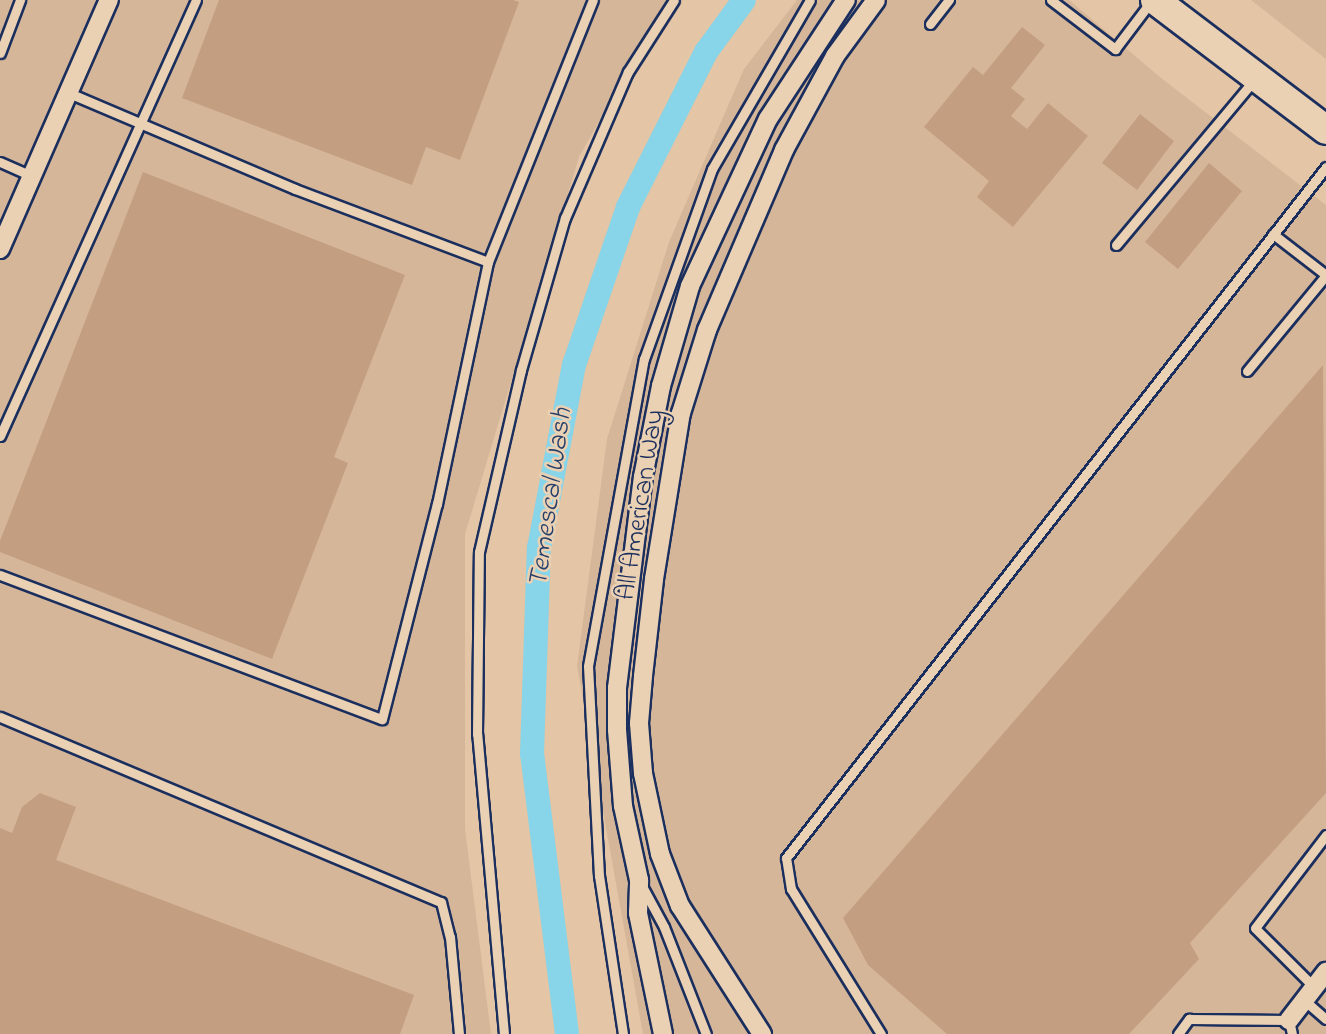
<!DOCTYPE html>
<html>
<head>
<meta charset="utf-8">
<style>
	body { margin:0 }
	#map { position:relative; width:1326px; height:1034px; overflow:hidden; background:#e4c5a5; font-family:"Indie Flower",sans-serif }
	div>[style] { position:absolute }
	.built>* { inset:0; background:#d6b699 }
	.canal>* { height:24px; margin:-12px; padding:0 12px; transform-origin:12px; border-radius:12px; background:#88d4e8 }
	.building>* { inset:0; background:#c39e80 }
	.roads { filter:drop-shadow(2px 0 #1b2f5e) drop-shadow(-2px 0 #1b2f5e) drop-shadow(0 2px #1b2f5e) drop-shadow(0 -2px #1b2f5e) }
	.service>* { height:9px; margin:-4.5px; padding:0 4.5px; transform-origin:4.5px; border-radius:4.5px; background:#ebd1b3 }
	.minor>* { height:18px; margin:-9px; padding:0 9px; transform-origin:9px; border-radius:9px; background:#ebd1b3 }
	.primary>* { height:28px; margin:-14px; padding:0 14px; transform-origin:14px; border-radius:14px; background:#ebd1b3 }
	span { translate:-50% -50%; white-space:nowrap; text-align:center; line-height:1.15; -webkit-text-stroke:5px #ebd1b3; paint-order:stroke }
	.street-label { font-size:27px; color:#1b2f5e }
	.water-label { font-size:28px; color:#26406c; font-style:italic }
</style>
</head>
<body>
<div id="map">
	<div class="built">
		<i style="clip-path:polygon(0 0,667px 0,579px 157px,465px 534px,465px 829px,491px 1034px,0 1034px)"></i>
		<i style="clip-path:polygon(797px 0,1069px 0,1161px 78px,1326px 205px,1326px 1034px,643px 1034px,577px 666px,607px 439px,669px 242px,744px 69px)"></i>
		<i style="clip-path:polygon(1251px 0,1326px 0,1326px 59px)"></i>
	</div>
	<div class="canal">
		<i style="left:567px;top:1034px;width:282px;rotate:-97.1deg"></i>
		<i style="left:532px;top:754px;width:206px;rotate:-88.1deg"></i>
		<i style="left:539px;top:548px;width:186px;rotate:-79.2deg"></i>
		<i style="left:574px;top:365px;width:167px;rotate:-71.1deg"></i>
		<i style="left:628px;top:207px;width:174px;rotate:-63.3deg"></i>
		<i style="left:706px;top:52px;width:64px;rotate:-53.8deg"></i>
	</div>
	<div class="building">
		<i style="clip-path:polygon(219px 0,513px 0,519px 2px,460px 160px,426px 147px,412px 185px,182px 98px)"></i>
		<i style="clip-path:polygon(1022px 27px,1045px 45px,1011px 88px,1025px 99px,1011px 116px,1027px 129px,1048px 103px,1088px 136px,1013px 227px,977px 197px,989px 181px,924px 127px,973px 67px,983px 75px)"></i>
		<i style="clip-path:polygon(1140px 114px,1174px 141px,1137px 190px,1102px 163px)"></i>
		<i style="clip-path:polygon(1209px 163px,1242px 191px,1178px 269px,1145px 242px)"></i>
		<i style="clip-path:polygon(143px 172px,405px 275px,334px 457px,348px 463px,272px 659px,0 552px,0 541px)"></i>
		<i style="clip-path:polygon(1323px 365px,1326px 793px,1190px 943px,1199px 959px,1129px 1034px,947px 1034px,868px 965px,843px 918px)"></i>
		<i style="clip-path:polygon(40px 793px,76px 807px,56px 860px,414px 995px,400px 1034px,0 1034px,0 828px,12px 833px,22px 807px)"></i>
	</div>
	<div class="roads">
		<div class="service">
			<i style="left:1051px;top:0;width:81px;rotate:37.4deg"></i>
			<i style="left:1115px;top:49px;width:61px;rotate:-52.9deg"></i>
			<i style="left:930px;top:24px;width:31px;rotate:-52deg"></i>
			<i style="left:0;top:53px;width:57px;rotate:-69.3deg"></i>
			<i style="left:69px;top:93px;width:246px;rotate:23deg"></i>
			<i style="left:295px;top:189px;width:206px;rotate:20.7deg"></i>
			<i style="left:488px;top:262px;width:282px;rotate:-68.2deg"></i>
			<i style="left:0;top:162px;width:35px;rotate:24deg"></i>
			<i style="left:1273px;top:234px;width:67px;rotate:37.7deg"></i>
			<i style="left:1116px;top:245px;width:217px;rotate:-50.1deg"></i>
			<i style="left:1247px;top:371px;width:124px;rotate:-50.5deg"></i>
			<i style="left:0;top:436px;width:478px;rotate:-65.8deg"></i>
			<i style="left:0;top:575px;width:408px;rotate:20.7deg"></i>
			<i style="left:382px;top:719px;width:222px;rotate:-75.7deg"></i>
			<i style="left:437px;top:504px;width:247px;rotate:-78.1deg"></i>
			<i style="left:0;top:717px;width:478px;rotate:22.8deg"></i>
			<i style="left:441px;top:902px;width:36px;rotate:76deg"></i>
			<i style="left:450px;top:937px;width:97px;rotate:84.7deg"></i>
			<i style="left:643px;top:888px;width:44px;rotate:61.7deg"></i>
			<i style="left:664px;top:927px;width:115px;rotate:68.6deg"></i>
			<i style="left:1314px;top:987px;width:83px;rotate:-135deg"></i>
			<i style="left:1255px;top:928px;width:117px;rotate:-52.6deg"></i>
			<i style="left:1304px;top:1000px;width:29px;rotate:41deg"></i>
			<i style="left:504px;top:1034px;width:301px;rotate:-95.1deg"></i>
			<i style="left:477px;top:734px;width:182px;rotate:-89.4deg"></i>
			<i style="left:479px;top:552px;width:187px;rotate:-77deg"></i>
			<i style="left:521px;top:370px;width:158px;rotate:-73.9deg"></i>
			<i style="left:565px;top:218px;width:159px;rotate:-66.7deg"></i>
			<i style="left:628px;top:72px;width:85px;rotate:-57.4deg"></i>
			<i style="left:623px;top:1034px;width:160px;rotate:-98.6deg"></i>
			<i style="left:599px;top:876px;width:210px;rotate:-93deg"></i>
			<i style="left:588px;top:666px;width:312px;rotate:-79.7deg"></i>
			<i style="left:644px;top:359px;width:202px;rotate:-70.3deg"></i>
			<i style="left:712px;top:169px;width:195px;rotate:-59.9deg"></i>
			<i style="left:881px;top:1034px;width:171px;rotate:-121.8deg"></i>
			<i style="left:791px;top:889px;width:31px;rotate:-99deg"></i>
			<i style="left:786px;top:858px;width:877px;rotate:-51.99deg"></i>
			<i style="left:1178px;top:1034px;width:19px;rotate:-54deg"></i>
			<i style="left:1189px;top:1019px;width:100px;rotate:0.6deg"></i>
			<i style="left:1289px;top:1020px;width:14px;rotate:78deg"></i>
		</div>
		<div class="minor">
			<i style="left:0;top:249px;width:272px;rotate:-66.4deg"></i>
			<i style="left:1289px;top:1020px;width:61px;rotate:-52.4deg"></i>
			<i style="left:663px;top:1034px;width:124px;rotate:-101.7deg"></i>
			<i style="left:638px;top:913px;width:33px;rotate:-88deg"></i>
			<i style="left:639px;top:880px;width:76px;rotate:-102.2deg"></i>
			<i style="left:623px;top:806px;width:76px;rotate:-94.5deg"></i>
			<i style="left:617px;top:730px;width:42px;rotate:-90deg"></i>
			<i style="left:617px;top:688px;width:213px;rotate:-83deg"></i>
			<i style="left:643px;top:477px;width:93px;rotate:-78.8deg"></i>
			<i style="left:661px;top:386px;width:104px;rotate:-73.8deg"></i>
			<i style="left:690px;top:286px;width:184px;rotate:-65deg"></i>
			<i style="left:768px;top:119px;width:142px;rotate:-56.8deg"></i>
			<i style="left:762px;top:1034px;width:152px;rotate:-122.6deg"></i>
			<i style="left:680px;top:906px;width:56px;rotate:-111deg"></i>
			<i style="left:660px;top:854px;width:83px;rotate:-101.9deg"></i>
			<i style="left:643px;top:773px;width:50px;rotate:-94.6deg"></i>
			<i style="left:639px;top:723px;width:47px;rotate:-85.1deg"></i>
			<i style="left:643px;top:676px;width:98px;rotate:-83.5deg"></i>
			<i style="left:654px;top:579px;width:168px;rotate:-80.8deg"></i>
			<i style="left:681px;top:413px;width:87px;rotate:-72.6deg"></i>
			<i style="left:707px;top:330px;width:196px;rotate:-66.8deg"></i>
			<i style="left:784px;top:150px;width:107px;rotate:-61.5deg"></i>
			<i style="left:835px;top:56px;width:69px;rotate:-53.8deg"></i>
		</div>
		<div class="primary">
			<i style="left:1155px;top:0;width:215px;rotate:37.2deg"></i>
		</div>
	</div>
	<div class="street-label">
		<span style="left:641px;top:505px;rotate:-81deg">All American Way</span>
	</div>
	<div class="water-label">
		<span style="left:552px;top:498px;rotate:-82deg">Temescal Wash</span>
	</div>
</div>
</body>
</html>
